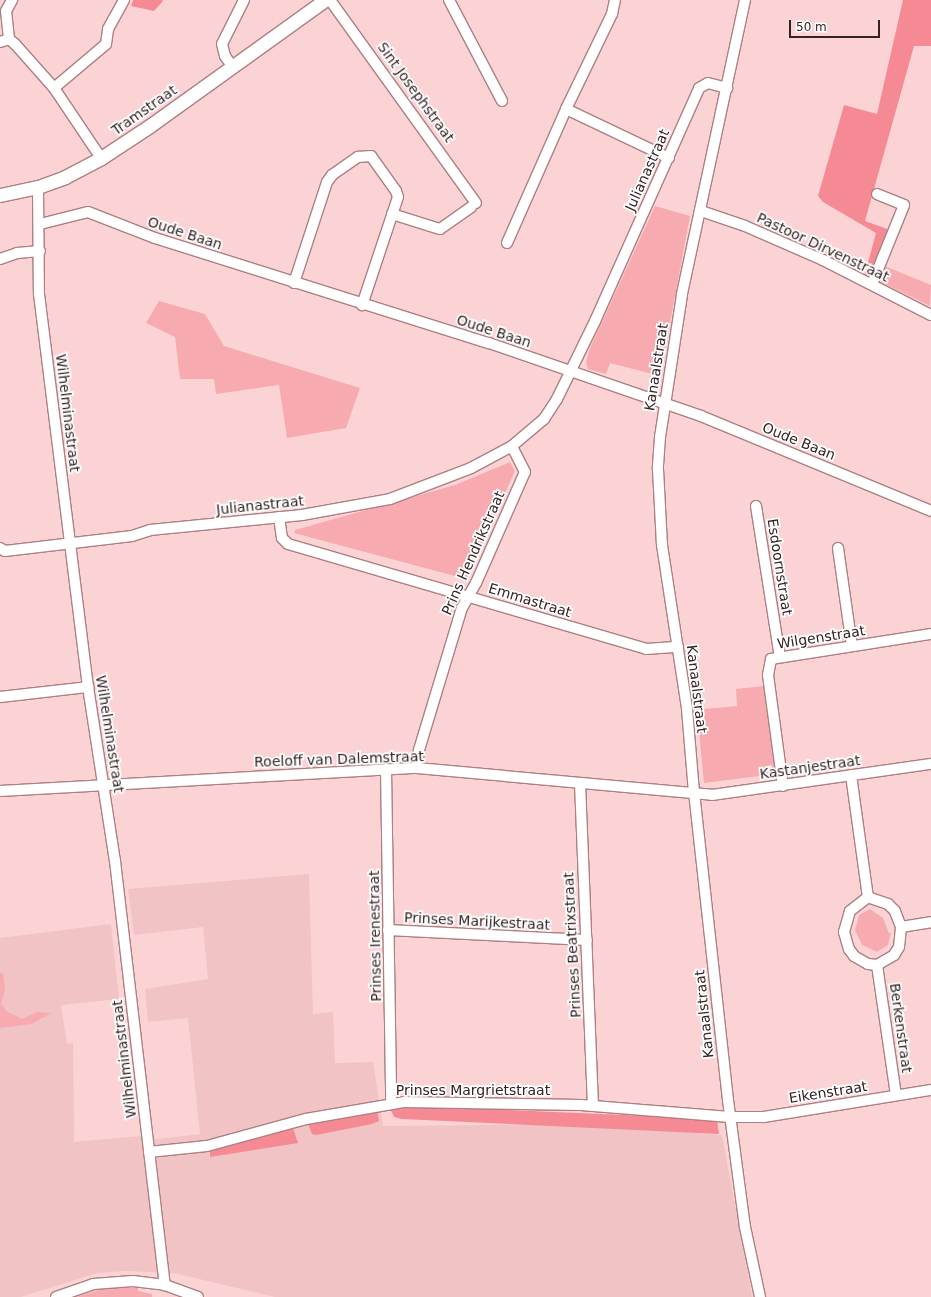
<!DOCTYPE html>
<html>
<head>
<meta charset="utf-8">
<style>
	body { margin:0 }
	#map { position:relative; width:931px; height:1297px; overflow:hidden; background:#fcd3d5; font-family:"DejaVu Sans",sans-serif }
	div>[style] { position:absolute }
	.built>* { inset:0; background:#f1c3c5 }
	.green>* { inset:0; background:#f7abb0 }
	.forest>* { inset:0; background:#f68a94 }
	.roads { filter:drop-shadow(1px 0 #ad7f82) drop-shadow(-1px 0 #ad7f82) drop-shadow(0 1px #ad7f82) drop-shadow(0 -1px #ad7f82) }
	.minor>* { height:10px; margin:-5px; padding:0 5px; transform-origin:5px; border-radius:5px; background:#fff }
	.tertiary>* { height:13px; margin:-6.5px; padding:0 6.5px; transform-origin:6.5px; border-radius:6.5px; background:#fff }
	span { translate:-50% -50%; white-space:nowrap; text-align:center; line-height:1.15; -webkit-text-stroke:3.5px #fff; paint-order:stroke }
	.street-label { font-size:14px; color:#342223 }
	.scale { position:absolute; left:789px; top:20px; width:91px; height:18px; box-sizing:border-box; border:2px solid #342223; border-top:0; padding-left:5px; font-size:12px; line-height:14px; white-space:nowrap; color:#342223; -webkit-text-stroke:3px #fff; paint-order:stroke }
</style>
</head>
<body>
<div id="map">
	<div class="built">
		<i style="clip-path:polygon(309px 874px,313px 1014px,333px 1012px,335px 1063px,373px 1062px,383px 1126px,591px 1124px,722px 1135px,752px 1297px,275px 1297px,174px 1273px,126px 1271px,97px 1273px,21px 1297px,0 1297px,0 938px,111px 924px,119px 999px,61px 1005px,67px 1044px,73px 1043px,74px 1142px,140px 1136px,158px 1139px,200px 1134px,188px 1018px,148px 1022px,145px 989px,208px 979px,203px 927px,134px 935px,128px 889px)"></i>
	</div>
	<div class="green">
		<i style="clip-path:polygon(655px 206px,690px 216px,660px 376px,610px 363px,606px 374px,588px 369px,586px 362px,590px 348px)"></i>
		<i style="clip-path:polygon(882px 265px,931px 285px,930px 306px,877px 280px)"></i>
		<i style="clip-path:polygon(159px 301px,205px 314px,224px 346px,360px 388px,346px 428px,287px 438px,279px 385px,216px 394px,214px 379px,180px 379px,175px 337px,146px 323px)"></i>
		<i style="clip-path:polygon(510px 462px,515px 471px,466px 579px,294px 533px,295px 530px,455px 485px)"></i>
		<i style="clip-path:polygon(764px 686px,776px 774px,704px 783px,696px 701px,703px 700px,704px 709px,737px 706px,736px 689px)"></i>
		<i style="clip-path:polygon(870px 909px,883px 918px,889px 933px,891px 933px,888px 945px,877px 952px,862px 945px,855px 930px,859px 915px)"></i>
		<i style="clip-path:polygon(0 973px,3px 973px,5px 991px,1px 1003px,6px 1011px,22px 1019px,37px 1012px,51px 1013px,32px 1024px,0 1028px)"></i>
		<i style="clip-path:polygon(105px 1288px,138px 1288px,138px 1291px,152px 1294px,152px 1297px,76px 1297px)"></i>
	</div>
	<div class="forest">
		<i style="clip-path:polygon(133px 0,162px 0,163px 1px,154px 11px,131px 6px)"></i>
		<i style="clip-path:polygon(903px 0,931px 0,931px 46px,914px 46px,865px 221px,893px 231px,877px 280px,865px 274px,876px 233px,823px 202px,818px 196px,844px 105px,877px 114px)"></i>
		<i style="clip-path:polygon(411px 1106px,695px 1118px,717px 1120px,719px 1134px,402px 1119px,394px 1117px,390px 1108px)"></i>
		<i style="clip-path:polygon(377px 1110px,379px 1121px,372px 1124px,316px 1135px,312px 1134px,308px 1124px)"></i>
		<i style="clip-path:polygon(293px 1128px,298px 1143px,210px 1157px,210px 1150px)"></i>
	</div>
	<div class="roads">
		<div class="minor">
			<i style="left:330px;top:0;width:250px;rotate:54.3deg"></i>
			<i style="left:449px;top:0;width:114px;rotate:62.3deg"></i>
			<i style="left:745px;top:0;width:302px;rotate:102.1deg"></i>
			<i style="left:682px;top:295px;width:144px;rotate:98.8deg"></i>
			<i style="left:660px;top:437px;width:32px;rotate:94deg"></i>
			<i style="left:658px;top:469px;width:76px;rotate:87deg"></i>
			<i style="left:662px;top:545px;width:166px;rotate:81.3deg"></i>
			<i style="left:687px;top:709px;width:83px;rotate:85.2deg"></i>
			<i style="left:694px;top:792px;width:310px;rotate:83.7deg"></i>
			<i style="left:728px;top:1100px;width:128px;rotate:82.4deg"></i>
			<i style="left:745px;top:1227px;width:72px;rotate:77.9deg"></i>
			<i style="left:9px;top:39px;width:28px;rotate:-96deg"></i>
			<i style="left:6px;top:11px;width:13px;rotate:-61deg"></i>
			<i style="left:0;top:42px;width:9px;rotate:-18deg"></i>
			<i style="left:9px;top:39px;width:8px;rotate:40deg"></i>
			<i style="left:15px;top:44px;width:59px;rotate:48.4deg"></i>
			<i style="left:54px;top:88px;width:84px;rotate:56.1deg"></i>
			<i style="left:232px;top:66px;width:12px;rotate:-125deg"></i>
			<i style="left:225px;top:56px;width:12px;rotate:-104deg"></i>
			<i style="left:222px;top:44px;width:49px;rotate:-63.4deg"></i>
			<i style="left:54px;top:88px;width:68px;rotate:-40.2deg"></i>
			<i style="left:106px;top:44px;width:15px;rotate:-82deg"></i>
			<i style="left:108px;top:29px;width:33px;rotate:-61deg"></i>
			<i style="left:566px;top:109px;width:114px;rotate:25.4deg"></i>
			<i style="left:38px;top:187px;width:107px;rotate:89.5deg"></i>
			<i style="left:39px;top:294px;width:396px;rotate:82.9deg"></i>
			<i style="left:88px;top:687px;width:176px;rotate:81.2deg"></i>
			<i style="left:115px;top:861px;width:427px;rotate:83.3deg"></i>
			<i style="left:701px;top:211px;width:46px;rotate:18.8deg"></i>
			<i style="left:745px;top:226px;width:85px;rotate:23.6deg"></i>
			<i style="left:823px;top:260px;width:121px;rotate:27deg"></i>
			<i style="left:392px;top:214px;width:50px;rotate:17.4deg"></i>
			<i style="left:440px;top:229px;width:38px;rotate:-35deg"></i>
			<i style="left:40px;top:224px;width:49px;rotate:-14deg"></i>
			<i style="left:88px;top:212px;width:72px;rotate:21.2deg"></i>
			<i style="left:155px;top:238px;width:350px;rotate:17.5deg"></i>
			<i style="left:489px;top:343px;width:224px;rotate:19deg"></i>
			<i style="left:701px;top:416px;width:249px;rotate:22.4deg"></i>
			<i style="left:507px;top:243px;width:146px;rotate:-66.2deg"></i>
			<i style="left:566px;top:109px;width:106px;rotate:-64.2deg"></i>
			<i style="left:612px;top:14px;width:14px;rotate:-78deg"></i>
			<i style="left:0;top:259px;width:18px;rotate:-19deg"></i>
			<i style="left:17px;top:253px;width:23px;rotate:-5deg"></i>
			<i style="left:294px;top:283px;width:106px;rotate:-71.9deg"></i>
			<i style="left:327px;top:182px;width:9px;rotate:-54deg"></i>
			<i style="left:332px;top:175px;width:32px;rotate:-35deg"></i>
			<i style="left:358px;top:157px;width:13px;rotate:-4deg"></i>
			<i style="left:371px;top:156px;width:43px;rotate:54.5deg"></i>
			<i style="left:396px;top:191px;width:6px;rotate:72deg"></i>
			<i style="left:398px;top:197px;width:114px;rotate:108.4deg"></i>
			<i style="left:872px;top:284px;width:85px;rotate:-67.9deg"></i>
			<i style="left:904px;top:205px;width:29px;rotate:-158deg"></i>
			<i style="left:756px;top:506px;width:153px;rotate:81deg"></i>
			<i style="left:279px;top:517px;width:21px;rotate:82deg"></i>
			<i style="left:282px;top:538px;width:8px;rotate:45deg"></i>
			<i style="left:288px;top:544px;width:373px;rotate:16.3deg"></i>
			<i style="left:646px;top:649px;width:32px;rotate:-4deg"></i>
			<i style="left:0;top:548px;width:6px;rotate:31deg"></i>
			<i style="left:5px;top:551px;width:128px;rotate:-6.7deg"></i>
			<i style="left:132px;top:536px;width:19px;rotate:-18deg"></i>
			<i style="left:150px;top:530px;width:153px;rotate:-5.6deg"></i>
			<i style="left:302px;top:515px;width:89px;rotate:-10.3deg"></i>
			<i style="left:390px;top:499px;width:87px;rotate:-20.9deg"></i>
			<i style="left:471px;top:468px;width:47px;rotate:-28.2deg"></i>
			<i style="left:512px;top:446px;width:42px;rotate:-40.2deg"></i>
			<i style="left:544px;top:419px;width:24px;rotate:-57deg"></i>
			<i style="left:557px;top:399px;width:87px;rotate:-64deg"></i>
			<i style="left:595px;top:321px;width:255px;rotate:-65.9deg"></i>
			<i style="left:699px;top:88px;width:10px;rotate:-29deg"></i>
			<i style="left:708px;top:83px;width:20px;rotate:15deg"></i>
			<i style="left:838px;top:548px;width:99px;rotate:81.9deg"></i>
			<i style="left:0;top:697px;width:89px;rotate:-6.5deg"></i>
			<i style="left:417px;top:768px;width:18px;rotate:-84deg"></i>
			<i style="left:419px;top:750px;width:148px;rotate:-73.2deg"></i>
			<i style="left:462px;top:608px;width:29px;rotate:-61deg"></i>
			<i style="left:476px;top:583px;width:121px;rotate:-66.2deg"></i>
			<i style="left:525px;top:472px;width:29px;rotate:-117deg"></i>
			<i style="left:386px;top:769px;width:334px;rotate:89.1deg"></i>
			<i style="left:851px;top:775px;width:123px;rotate:82.1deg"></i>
			<i style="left:868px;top:897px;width:23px;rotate:142deg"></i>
			<i style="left:850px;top:911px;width:22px;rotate:106deg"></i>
			<i style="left:844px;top:932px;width:18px;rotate:74deg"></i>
			<i style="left:849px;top:949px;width:9px;rotate:54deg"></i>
			<i style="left:854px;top:956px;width:16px;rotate:30deg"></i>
			<i style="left:868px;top:964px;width:9px;rotate:6deg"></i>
			<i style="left:877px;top:965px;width:20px;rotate:-30deg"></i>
			<i style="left:894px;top:955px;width:9px;rotate:-58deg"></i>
			<i style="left:899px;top:947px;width:20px;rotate:-84deg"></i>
			<i style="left:901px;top:927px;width:17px;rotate:-111deg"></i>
			<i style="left:895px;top:911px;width:10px;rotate:-135deg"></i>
			<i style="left:888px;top:904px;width:21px;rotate:-161deg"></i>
			<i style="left:580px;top:783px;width:323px;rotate:87.7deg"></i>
			<i style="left:783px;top:786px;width:112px;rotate:-97.7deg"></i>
			<i style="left:768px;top:675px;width:16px;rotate:-79deg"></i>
			<i style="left:771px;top:659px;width:162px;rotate:-8.9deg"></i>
			<i style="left:0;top:791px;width:418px;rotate:-3.2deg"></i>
			<i style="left:417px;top:768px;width:296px;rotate:5.2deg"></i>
			<i style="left:712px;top:795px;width:221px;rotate:-8.1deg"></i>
			<i style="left:901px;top:927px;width:30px;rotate:-9deg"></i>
			<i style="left:388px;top:930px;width:199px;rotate:2.9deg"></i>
			<i style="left:877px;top:965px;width:131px;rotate:81.7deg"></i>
			<i style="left:149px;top:1152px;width:58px;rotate:-5.9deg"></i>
			<i style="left:207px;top:1146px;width:103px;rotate:-15.3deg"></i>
			<i style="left:306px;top:1119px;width:99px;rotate:-9.8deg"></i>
			<i style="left:404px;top:1102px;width:177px;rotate:1deg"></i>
			<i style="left:581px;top:1105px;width:149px;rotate:4.6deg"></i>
			<i style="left:730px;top:1117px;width:34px"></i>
			<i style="left:764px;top:1117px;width:169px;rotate:-9.2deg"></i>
			<i style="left:56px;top:1297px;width:39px;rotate:-19deg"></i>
			<i style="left:93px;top:1284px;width:40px;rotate:-4.3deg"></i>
			<i style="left:133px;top:1281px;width:32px;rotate:7deg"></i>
			<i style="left:165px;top:1285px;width:35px;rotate:20deg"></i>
		</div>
		<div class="tertiary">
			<i style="left:0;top:195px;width:39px;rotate:-12deg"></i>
			<i style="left:38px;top:187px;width:29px;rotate:-20deg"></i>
			<i style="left:65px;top:177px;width:41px;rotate:-27.8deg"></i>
			<i style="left:101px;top:158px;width:60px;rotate:-33.4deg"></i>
			<i style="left:151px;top:125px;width:214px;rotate:-35.7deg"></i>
		</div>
	</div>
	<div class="street-label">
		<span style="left:416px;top:92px;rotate:54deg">Sint Josephstraat</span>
		<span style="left:144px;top:110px;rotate:-35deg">Tramstraat</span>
		<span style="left:647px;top:170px;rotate:-66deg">Julianastraat</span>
		<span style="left:185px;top:233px;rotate:18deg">Oude Baan</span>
		<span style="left:823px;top:247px;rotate:25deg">Pastoor Dirvenstraat</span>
		<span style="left:494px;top:331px;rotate:18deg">Oude Baan</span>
		<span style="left:656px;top:367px;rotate:-81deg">Kanaalstraat</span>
		<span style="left:68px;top:413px;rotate:83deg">Wilhelminastraat</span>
		<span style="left:799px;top:441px;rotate:22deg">Oude Baan</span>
		<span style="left:260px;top:505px;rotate:-6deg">Julianastraat</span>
		<span style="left:473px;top:553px;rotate:-66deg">Prins Hendrikstraat</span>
		<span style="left:780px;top:567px;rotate:81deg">Esdoornstraat</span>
		<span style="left:530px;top:600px;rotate:17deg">Emmastraat</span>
		<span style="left:821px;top:637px;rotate:-9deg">Wilgenstraat</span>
		<span style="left:697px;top:689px;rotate:83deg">Kanaalstraat</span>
		<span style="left:110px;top:734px;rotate:81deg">Wilhelminastraat</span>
		<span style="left:339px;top:759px;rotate:-2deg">Roeloff van Dalemstraat</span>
		<span style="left:810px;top:767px;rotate:-8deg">Kastanjestraat</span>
		<span style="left:477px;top:921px;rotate:3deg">Prinses Marijkestraat</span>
		<span style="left:375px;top:936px;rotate:-91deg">Prinses Irenestraat</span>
		<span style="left:572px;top:945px;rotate:-93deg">Prinses Beatrixstraat</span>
		<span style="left:704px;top:1014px;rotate:-96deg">Kanaalstraat</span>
		<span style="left:901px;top:1028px;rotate:82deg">Berkenstraat</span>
		<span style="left:124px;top:1059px;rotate:-97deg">Wilhelminastraat</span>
		<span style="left:473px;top:1090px">Prinses Margrietstraat</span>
		<span style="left:828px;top:1092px;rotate:-9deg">Eikenstraat</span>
	</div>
	<div class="scale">50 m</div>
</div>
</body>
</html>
